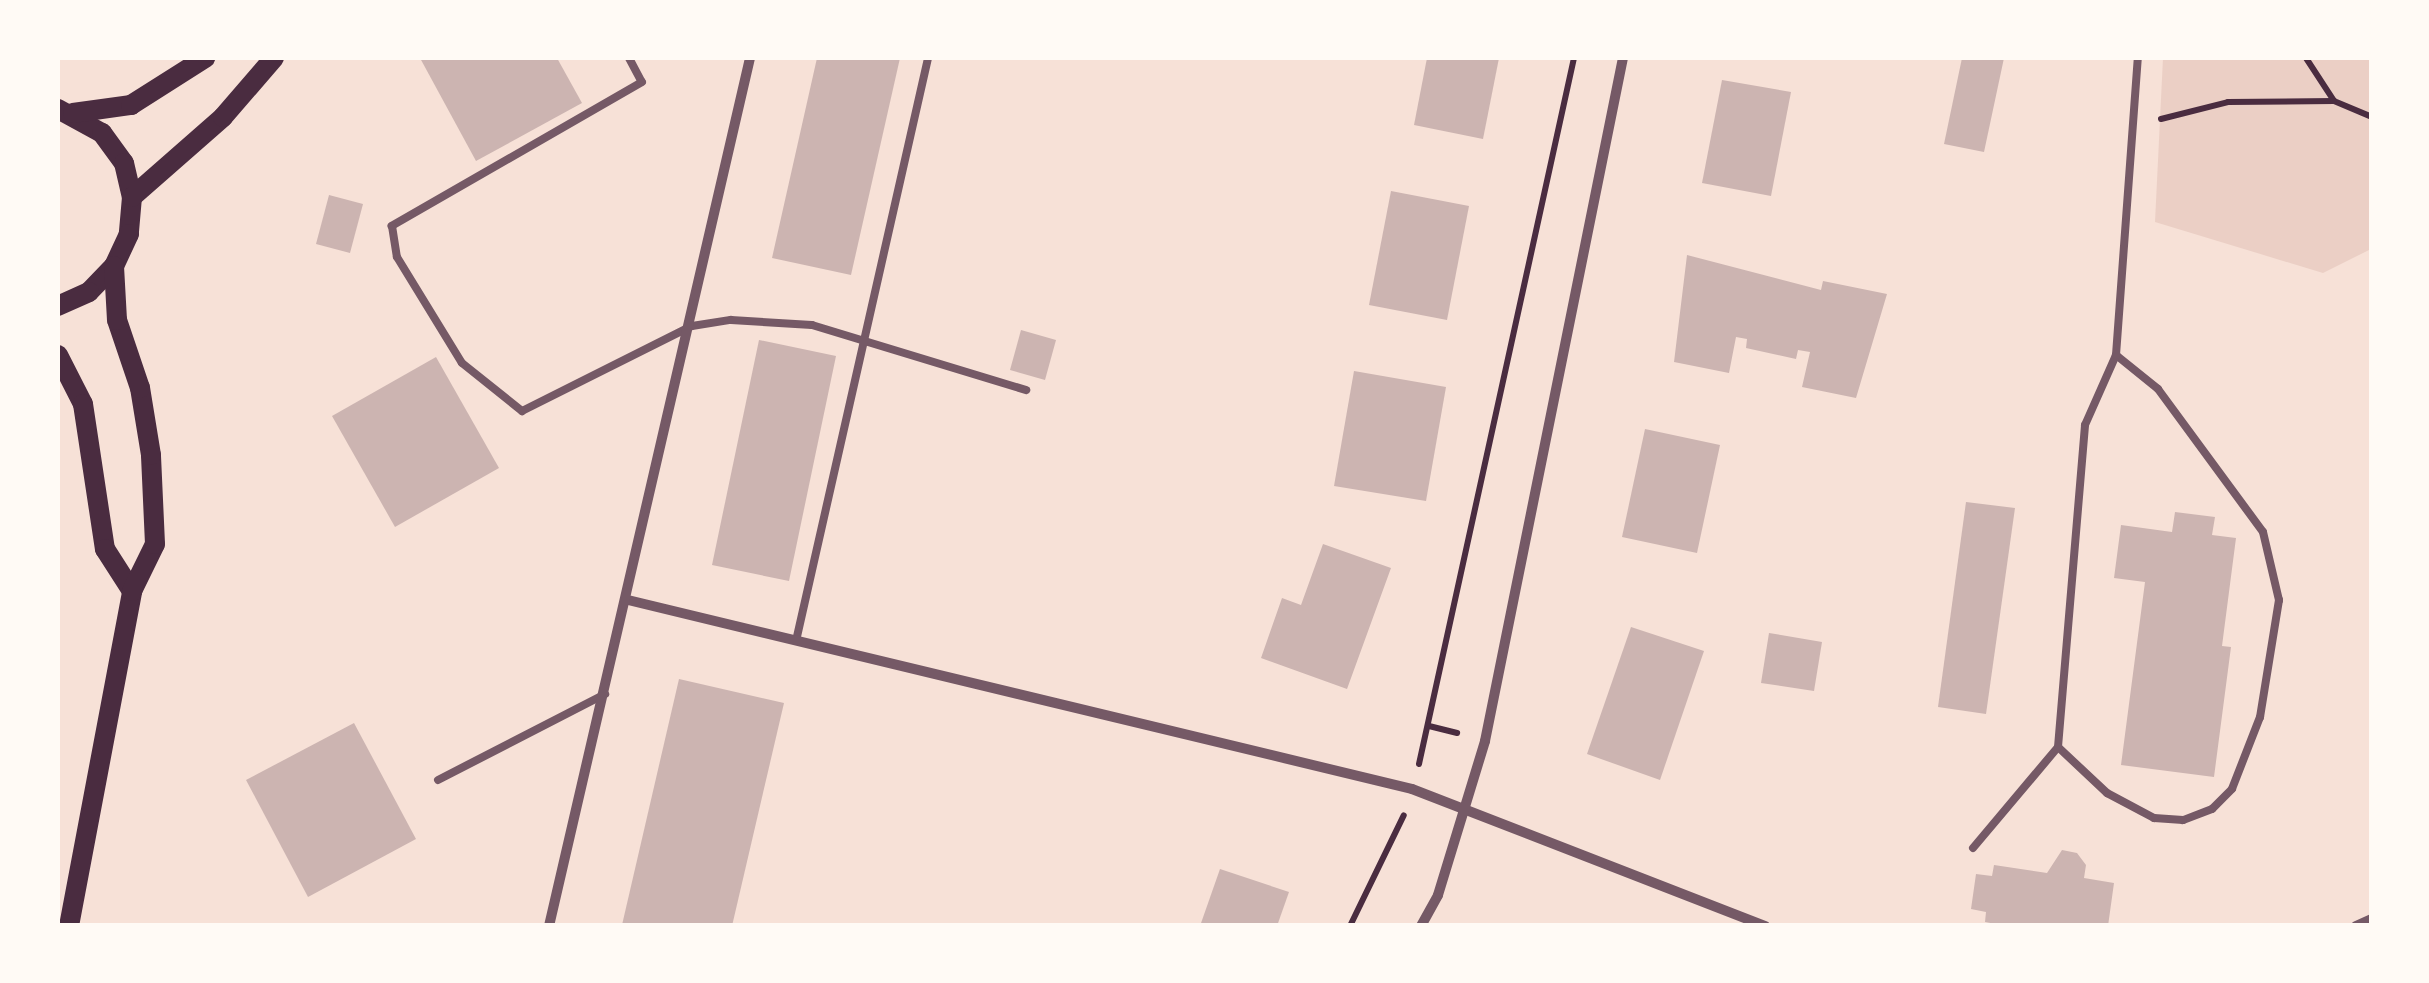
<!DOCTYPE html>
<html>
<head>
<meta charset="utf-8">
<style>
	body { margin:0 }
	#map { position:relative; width:2429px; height:983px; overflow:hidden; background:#f7e1d7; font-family:Literata,serif }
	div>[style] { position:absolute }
	.green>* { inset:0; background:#ebcfc5 }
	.building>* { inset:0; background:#ccb4b1 }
	.path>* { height:6px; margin:-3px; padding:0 3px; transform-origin:3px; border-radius:3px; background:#4a2c40 }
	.service>* { height:8px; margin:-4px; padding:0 4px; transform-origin:4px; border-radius:4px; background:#755966 }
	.minor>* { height:10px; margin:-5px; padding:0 5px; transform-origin:5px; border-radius:5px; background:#755966 }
	.secondary>* { height:20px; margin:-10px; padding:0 10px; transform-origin:10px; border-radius:10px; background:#4a2c40 }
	span { translate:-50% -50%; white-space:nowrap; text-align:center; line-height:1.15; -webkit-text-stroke:8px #fffaf5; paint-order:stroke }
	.frame { position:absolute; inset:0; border:60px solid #fffaf5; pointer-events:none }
</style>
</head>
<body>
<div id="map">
	<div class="green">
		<i style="clip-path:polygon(2163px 58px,2371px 58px,2371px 249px,2323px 273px,2155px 222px)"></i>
	</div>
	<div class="building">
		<i style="clip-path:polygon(420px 58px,557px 58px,582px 103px,476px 161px)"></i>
		<i style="clip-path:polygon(817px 58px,900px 58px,851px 275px,772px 258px)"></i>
		<i style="clip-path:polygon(1427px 58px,1499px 58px,1483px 139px,1414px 125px)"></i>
		<i style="clip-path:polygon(1962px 58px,2004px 58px,1984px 152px,1944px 144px)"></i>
		<i style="clip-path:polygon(1722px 80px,1791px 92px,1771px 196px,1702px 183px)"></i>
		<i style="clip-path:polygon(1391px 191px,1469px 206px,1447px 320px,1369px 305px)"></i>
		<i style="clip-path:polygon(329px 195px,363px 204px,350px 253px,316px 244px)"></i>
		<i style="clip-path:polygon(1687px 255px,1821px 290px,1823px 281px,1887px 294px,1856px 398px,1802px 387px,1810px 352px,1798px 350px,1796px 359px,1746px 348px,1747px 339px,1736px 337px,1729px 373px,1674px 362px)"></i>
		<i style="clip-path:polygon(1021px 330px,1056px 340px,1045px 380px,1010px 370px)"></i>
		<i style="clip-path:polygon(759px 340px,836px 356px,789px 581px,712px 565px)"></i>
		<i style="clip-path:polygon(436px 357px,499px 468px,395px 527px,332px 416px)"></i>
		<i style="clip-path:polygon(1354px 371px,1446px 387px,1426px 501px,1334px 486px)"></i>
		<i style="clip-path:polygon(1645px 429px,1720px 445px,1697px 553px,1622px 537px)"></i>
		<i style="clip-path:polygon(1966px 502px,2015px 508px,1986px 714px,1938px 707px)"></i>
		<i style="clip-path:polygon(2175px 512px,2215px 517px,2212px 535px,2236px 538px,2222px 646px,2231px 647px,2214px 777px,2121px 765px,2145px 582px,2114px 578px,2121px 525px,2172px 532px)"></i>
		<i style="clip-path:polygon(1323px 544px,1391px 568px,1347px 689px,1261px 658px,1282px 598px,1301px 605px)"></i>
		<i style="clip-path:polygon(1631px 627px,1704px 651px,1660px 780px,1587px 754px)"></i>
		<i style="clip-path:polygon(1769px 633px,1822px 642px,1814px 691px,1761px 683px)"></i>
		<i style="clip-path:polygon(679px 679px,784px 703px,732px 926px,622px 925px)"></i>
		<i style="clip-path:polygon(354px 723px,416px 839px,308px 897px,246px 780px)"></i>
		<i style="clip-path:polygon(2062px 850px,2077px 853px,2086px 865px,2084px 878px,2114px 883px,2108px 926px,2007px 926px,1985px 922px,1986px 912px,1971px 909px,1976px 874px,1992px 876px,1994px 865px,2047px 873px)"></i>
		<i style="clip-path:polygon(1220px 869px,1289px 892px,1277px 926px,1200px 926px)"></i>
	</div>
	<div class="path">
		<i style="left:2306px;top:58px;width:51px;rotate:56.9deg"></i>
		<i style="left:2334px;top:101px;width:41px;rotate:22.8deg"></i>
		<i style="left:2161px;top:119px;width:69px;rotate:-14.2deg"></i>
		<i style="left:2228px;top:102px;width:106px;rotate:-0.5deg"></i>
		<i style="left:1429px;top:726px;width:29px;rotate:14deg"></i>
		<i style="left:1419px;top:764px;width:723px;rotate:-77.62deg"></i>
		<i style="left:1350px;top:926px;width:123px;rotate:-64.1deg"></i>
	</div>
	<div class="service">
		<i style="left:629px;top:58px;width:27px;rotate:62deg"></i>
		<i style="left:642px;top:82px;width:289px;rotate:150.1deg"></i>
		<i style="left:392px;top:226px;width:31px;rotate:81deg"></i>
		<i style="left:397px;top:257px;width:124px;rotate:58.5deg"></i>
		<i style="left:462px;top:363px;width:77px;rotate:38.7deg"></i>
		<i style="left:522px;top:411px;width:190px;rotate:-26.6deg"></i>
		<i style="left:692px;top:326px;width:39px;rotate:-9deg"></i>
		<i style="left:731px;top:320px;width:81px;rotate:3.5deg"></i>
		<i style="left:812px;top:325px;width:224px;rotate:16.9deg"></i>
		<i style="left:2116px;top:355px;width:54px;rotate:39deg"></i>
		<i style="left:2158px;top:389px;width:177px;rotate:53.7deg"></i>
		<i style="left:2263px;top:532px;width:70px;rotate:76.8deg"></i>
		<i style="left:2279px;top:600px;width:119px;rotate:99.2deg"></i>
		<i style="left:2260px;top:717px;width:77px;rotate:111.3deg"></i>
		<i style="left:2232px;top:789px;width:28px;rotate:135deg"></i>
		<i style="left:2212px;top:809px;width:31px;rotate:159deg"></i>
		<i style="left:2183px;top:820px;width:29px;rotate:-176deg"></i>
		<i style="left:2154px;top:818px;width:53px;rotate:-152deg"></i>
		<i style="left:2107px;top:793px;width:67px;rotate:-136.8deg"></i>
		<i style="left:2058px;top:747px;width:323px;rotate:-85.2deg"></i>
		<i style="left:2085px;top:425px;width:77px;rotate:-66.1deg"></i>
		<i style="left:2116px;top:355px;width:298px;rotate:-85.8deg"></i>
		<i style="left:796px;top:641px;width:598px;rotate:-77.24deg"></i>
		<i style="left:438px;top:780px;width:188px;rotate:-27.2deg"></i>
		<i style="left:1973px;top:848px;width:132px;rotate:-49.9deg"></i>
	</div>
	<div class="minor">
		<i style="left:628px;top:600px;width:806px;rotate:13.55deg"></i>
		<i style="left:1412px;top:789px;width:379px;rotate:21.2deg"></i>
		<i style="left:549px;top:926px;width:891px;rotate:-76.96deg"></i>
		<i style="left:1421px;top:926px;width:35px;rotate:-61deg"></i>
		<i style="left:1438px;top:895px;width:161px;rotate:-73deg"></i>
		<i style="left:1485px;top:741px;width:697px;rotate:-78.58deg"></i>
		<i style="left:2356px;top:926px;width:17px;rotate:-24deg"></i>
	</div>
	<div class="secondary">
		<i style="left:58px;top:109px;width:50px;rotate:28.6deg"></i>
		<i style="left:102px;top:133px;width:37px;rotate:54deg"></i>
		<i style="left:124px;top:163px;width:35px;rotate:77deg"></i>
		<i style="left:132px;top:197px;width:37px;rotate:95deg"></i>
		<i style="left:129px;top:234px;width:35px;rotate:115deg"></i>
		<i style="left:114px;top:266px;width:36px;rotate:134deg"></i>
		<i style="left:89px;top:292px;width:34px;rotate:156deg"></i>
		<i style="left:73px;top:113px;width:59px;rotate:-7.9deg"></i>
		<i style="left:131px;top:105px;width:88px;rotate:-32.4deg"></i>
		<i style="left:132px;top:197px;width:121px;rotate:-41.3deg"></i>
		<i style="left:223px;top:117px;width:78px;rotate:-49.2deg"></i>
		<i style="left:58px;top:355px;width:55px;rotate:63deg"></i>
		<i style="left:83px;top:404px;width:147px;rotate:81.4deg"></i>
		<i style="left:105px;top:549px;width:50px;rotate:57.3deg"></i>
		<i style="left:69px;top:926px;width:341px;rotate:-79.3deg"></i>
		<i style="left:132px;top:591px;width:52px;rotate:-63.9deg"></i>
		<i style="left:155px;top:544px;width:89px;rotate:-92.6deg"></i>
		<i style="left:151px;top:455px;width:68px;rotate:-99.3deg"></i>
		<i style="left:140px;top:388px;width:72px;rotate:-108.7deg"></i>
		<i style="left:117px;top:320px;width:54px;rotate:-93.2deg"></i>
	</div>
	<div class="frame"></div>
</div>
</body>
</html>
